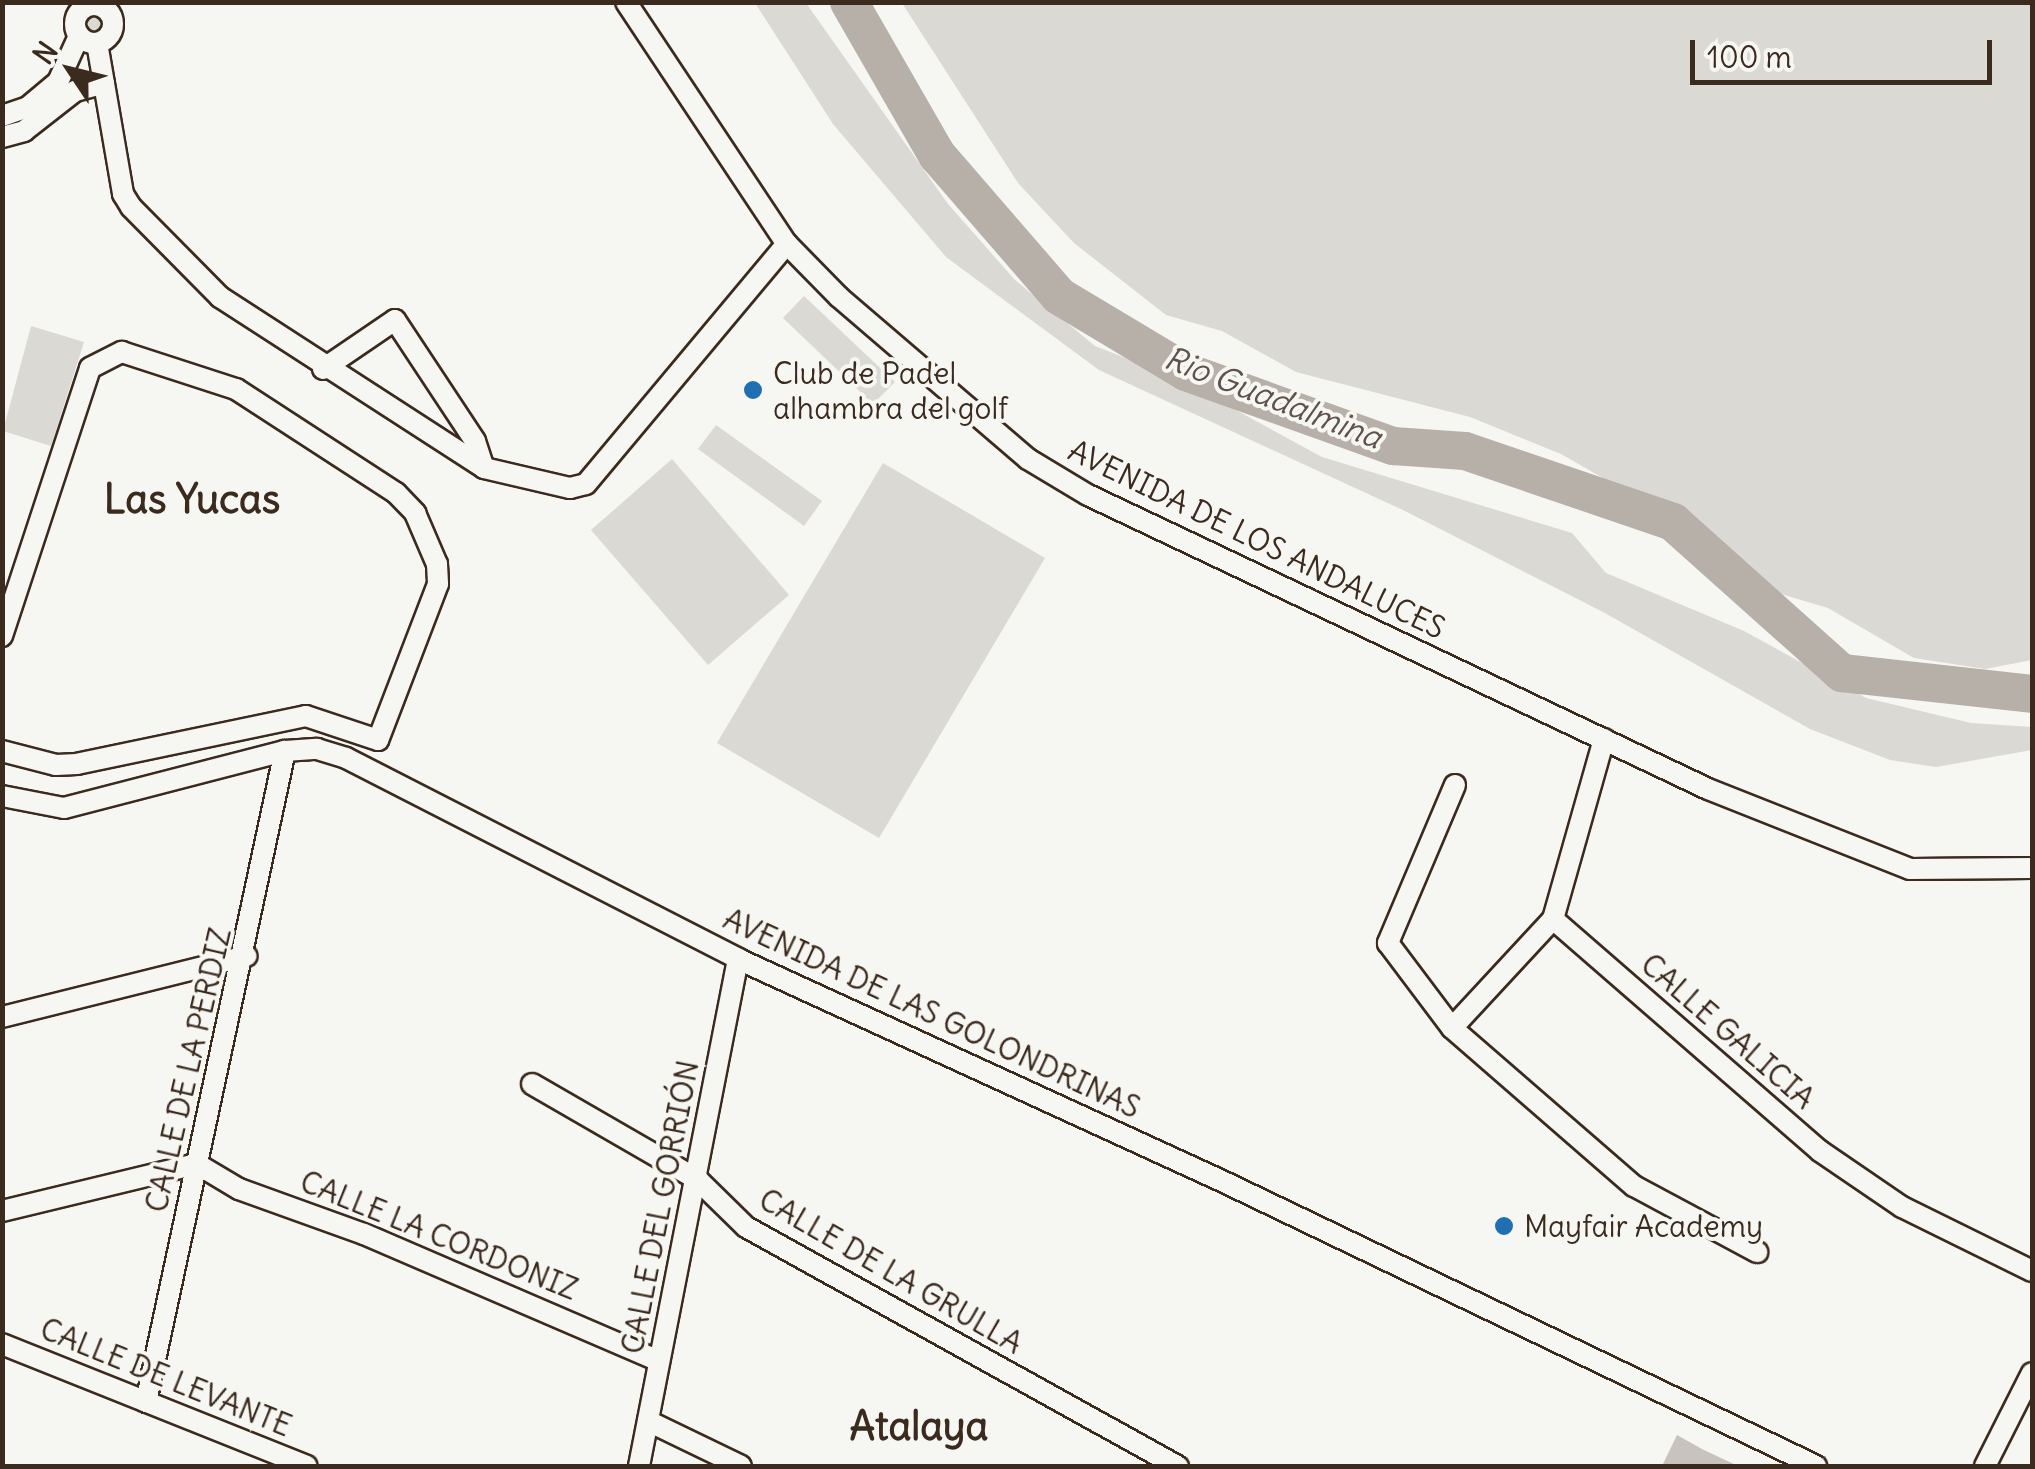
<!DOCTYPE html>
<html>
<head>
<meta charset="utf-8">
<style>
	body { margin:0 }
	#map { position:relative; width:2035px; height:1469px; overflow:hidden; background:#f6f6f2; font-family:Delius,sans-serif }
	div>[style] { position:absolute }
	.green>* { inset:0; background:#dad9d3 }
	.round { border-radius:50% }
	.river>* { height:38px; margin:-19px; padding:0 19px; transform-origin:19px; border-radius:19px; background:#b6b0a9 }
	.building>* { inset:0; background:#c8c3be }
	.roads { filter:drop-shadow(2px 0 #3b2a1e) drop-shadow(-2px 0 #3b2a1e) drop-shadow(0 2px #3b2a1e) drop-shadow(0 -2px #3b2a1e) }
	.street>* { height:20px; margin:-10px; padding:0 10px; transform-origin:10px; border-radius:10px; background:#f6f6f2 }
	.street>.ring { margin:-10px; padding:0; box-sizing:content-box; background:none; border:20px solid #f6f6f2; border-radius:50% }
	.dots>* { width:28px; height:28px; translate:-50% -50%; box-sizing:border-box; border:5px solid #f6f6f2; border-radius:50% }
	span { translate:-50% -50%; white-space:nowrap; text-align:center; line-height:1.15; -webkit-text-stroke:8px #f6f6f2; paint-order:stroke }
	.poi-label { font-size:30px; color:#3b2a1e }
	.left { translate:0 -50%; text-align:left }
	.street-label { font-size:30px; color:#3b2a1e }
	.water-label { font-size:32px; color:#605248; font-style:italic }
	.district-label { font-size:40px; color:#3b2a1e; font-weight:700 }
	.frame { position:absolute; inset:0; border:5px solid #3b2a1e; pointer-events:none }
	.north { position:absolute; left:20px; top:20px; width:100px; height:100px; -webkit-text-stroke:8px #f6f6f2; paint-order:stroke; rotate:305deg; font-size:28px; font-weight:700; line-height:40px; text-align:center; color:#3b2a1e }
	.north::after { content:''; display:block; margin:auto; width:35px; height:45px; background:#3b2a1e; clip-path:polygon(50% 0,100% 100%,50% 72%,0 100%) }
	.scale { position:absolute; left:1690px; top:40px; width:302px; height:45px; box-sizing:border-box; border:5px solid #3b2a1e; border-top:0; padding-left:12px; font-size:30px; line-height:35px; white-space:nowrap; color:#3b2a1e; -webkit-text-stroke:8px #f6f6f2; paint-order:stroke }
</style>
</head>
<body>
<div id="map">
	<div class="green">
		<i style="clip-path:polygon(755px 3px,806px 3px,948px 204px,1015px 280px,1095px 346px,1179px 379px,1322px 457px,1572px 533px,1606px 573px,1744px 631px,1866px 698px,1971px 723px,2032px 727px,2032px 750px,1936px 767px,1890px 760px,1810px 729px,1603px 612px,1405px 511px,1099px 370px,946px 257px,833px 124px)"></i>
		<i style="clip-path:polygon(902px 3px,2032px 3px,2032px 660px,1985px 669px,1914px 658px,1828px 608px,1781px 594px,1718px 544px,1561px 454px,1470px 417px,1296px 372px,1222px 331px,1166px 315px,1074px 243px,1018px 183px)"></i>
		<i class="round" style="left:84px;top:10px;width:24px;height:24px"></i>
		<i style="clip-path:polygon(804px 296px,895px 382px,873px 404px,783px 318px)"></i>
		<i style="clip-path:polygon(31px 326px,84px 342px,51px 446px,3px 431px)"></i>
		<i style="clip-path:polygon(716px 425px,822px 501px,804px 526px,698px 449px)"></i>
		<i style="clip-path:polygon(672px 459px,789px 595px,708px 665px,591px 530px)"></i>
		<i style="clip-path:polygon(883px 463px,1045px 558px,879px 838px,717px 743px)"></i>
	</div>
	<div class="river">
		<i style="left:849px;top:2px;width:177px;rotate:60.1deg"></i>
		<i style="left:937px;top:155px;width:186px;rotate:49.1deg"></i>
		<i style="left:1059px;top:296px;width:148px;rotate:30.9deg"></i>
		<i style="left:1186px;top:372px;width:220px;rotate:19.7deg"></i>
		<i style="left:1393px;top:446px;width:72px;rotate:4deg"></i>
		<i style="left:1465px;top:451px;width:220px;rotate:18.8deg"></i>
		<i style="left:1673px;top:522px;width:227px;rotate:41.8deg"></i>
		<i style="left:1842px;top:673px;width:191px;rotate:6.3deg"></i>
	</div>
	<div class="building">
		<i style="clip-path:polygon(1677px 1435px,1702px 1449px,1738px 1466px,1662px 1466px)"></i>
	</div>
	<div class="roads">
		<div class="street">
			<i style="left:626px;top:2px;width:291px;rotate:56.4deg"></i>
			<i style="left:787px;top:244px;width:74px;rotate:45.5deg"></i>
			<i style="left:839px;top:297px;width:249px;rotate:40.6deg"></i>
			<i style="left:1028px;top:459px;width:70px;rotate:31deg"></i>
			<i style="left:1088px;top:495px;width:686px;rotate:25.37deg"></i>
			<i style="left:1708px;top:789px;width:217px;rotate:21.6deg"></i>
			<i style="left:1910px;top:869px;width:122px;rotate:-0.5deg"></i>
			<i class="ring" style="left:75px;top:5px;width:18px;height:18px"></i>
			<i style="left:97px;top:43px;width:153px;rotate:80.2deg"></i>
			<i style="left:123px;top:194px;width:15px;rotate:58deg"></i>
			<i style="left:131px;top:207px;width:127px;rotate:45.3deg"></i>
			<i style="left:220px;top:297px;width:315px;rotate:32.9deg"></i>
			<i style="left:484px;top:468px;width:88px;rotate:13.1deg"></i>
			<i style="left:570px;top:488px;width:16px;rotate:-14deg"></i>
			<i style="left:586px;top:484px;width:313px;rotate:-50.1deg"></i>
			<i style="left:2px;top:116px;width:28px;rotate:-19deg"></i>
			<i style="left:28px;top:107px;width:39px;rotate:-40deg"></i>
			<i style="left:58px;top:82px;width:51px;rotate:-65.5deg"></i>
			<i style="left:2px;top:137px;width:23px;rotate:-15deg"></i>
			<i style="left:24px;top:131px;width:65px;rotate:-38.1deg"></i>
			<i style="left:75px;top:91px;width:30px;rotate:-15deg"></i>
			<i style="left:323px;top:369px;width:87px;rotate:-34.2deg"></i>
			<i style="left:395px;top:320px;width:145px;rotate:56.5deg"></i>
			<i style="left:475px;top:441px;width:28px;rotate:72deg"></i>
			<i style="left:2px;top:636px;width:282px;rotate:-71.8deg"></i>
			<i style="left:90px;top:368px;width:36px;rotate:-27deg"></i>
			<i style="left:122px;top:352px;width:120px;rotate:18deg"></i>
			<i style="left:236px;top:389px;width:191px;rotate:33deg"></i>
			<i style="left:396px;top:493px;width:28px;rotate:46deg"></i>
			<i style="left:415px;top:513px;width:56px;rotate:66.7deg"></i>
			<i style="left:437px;top:564px;width:20px;rotate:87deg"></i>
			<i style="left:438px;top:584px;width:167px;rotate:111deg"></i>
			<i style="left:378px;top:740px;width:76px;rotate:-161.6deg"></i>
			<i style="left:306px;top:716px;width:234px;rotate:168.2deg"></i>
			<i style="left:77px;top:764px;width:21px;rotate:177deg"></i>
			<i style="left:56px;top:765px;width:56px;rotate:-165.5deg"></i>
			<i style="left:1604px;top:739px;width:187px;rotate:105.8deg"></i>
			<i style="left:1553px;top:919px;width:354px;rotate:41deg"></i>
			<i style="left:1820px;top:1151px;width:99px;rotate:34.3deg"></i>
			<i style="left:1902px;top:1207px;width:145px;rotate:26.2deg"></i>
			<i style="left:1455px;top:785px;width:172px;rotate:113deg"></i>
			<i style="left:1388px;top:943px;width:106px;rotate:53deg"></i>
			<i style="left:1452px;top:1028px;width:149px;rotate:-47.2deg"></i>
			<i style="left:2px;top:796px;width:63px;rotate:11deg"></i>
			<i style="left:64px;top:808px;width:228px;rotate:-14.5deg"></i>
			<i style="left:285px;top:751px;width:32px;rotate:-4deg"></i>
			<i style="left:317px;top:749px;width:30px;rotate:17deg"></i>
			<i style="left:346px;top:758px;width:441px;rotate:27.1deg"></i>
			<i style="left:738px;top:959px;width:532px;rotate:24.64deg"></i>
			<i style="left:1222px;top:1181px;width:659px;rotate:25.63deg"></i>
			<i style="left:2px;top:1017px;width:252px;rotate:-14deg"></i>
			<i style="left:1452px;top:1028px;width:241px;rotate:41deg"></i>
			<i style="left:1634px;top:1186px;width:140px;rotate:28.2deg"></i>
			<i style="left:532px;top:1084px;width:192px;rotate:30deg"></i>
			<i style="left:698px;top:1180px;width:67px;rotate:44.4deg"></i>
			<i style="left:746px;top:1227px;width:494px;rotate:29deg"></i>
			<i style="left:2px;top:1211px;width:201px;rotate:-13.6deg"></i>
			<i style="left:197px;top:1164px;width:49px;rotate:30.8deg"></i>
			<i style="left:239px;top:1189px;width:133px;rotate:19.8deg"></i>
			<i style="left:364px;top:1234px;width:321px;rotate:23.3deg"></i>
			<i style="left:2px;top:1344px;width:328px;rotate:21.8deg"></i>
			<i style="left:146px;top:1402px;width:666px;rotate:-77.95deg"></i>
			<i style="left:648px;top:1421px;width:103px;rotate:25.8deg"></i>
			<i style="left:639px;top:1466px;width:517px;rotate:-78.95deg"></i>
			<i style="left:1985px;top:1466px;width:104px;rotate:-63.2deg"></i>
		</div>
	</div>
	<div class="dots">
		<i style="left:753px;top:390px;background:#1f6fb2"></i>
		<i style="left:1504px;top:1226px;background:#1f6fb2"></i>
	</div>
	<div class="poi-label">
		<span class="left" style="left:773px;top:390px">Club de Padel<br>alhambra del golf</span>
		<span class="left" style="left:1524px;top:1226px">Mayfair Academy</span>
	</div>
	<div class="street-label">
		<span style="left:1257px;top:539px;rotate:26deg">AVENIDA DE LOS ANDALUCES</span>
		<span style="left:932px;top:1013px;rotate:25deg">AVENIDA DE LAS GOLONDRINAS</span>
		<span style="left:1728px;top:1031px;rotate:41deg">CALLE GALICIA</span>
		<span style="left:188px;top:1070px;rotate:-77deg">CALLE DE LA PERDIZ</span>
		<span style="left:660px;top:1207px;rotate:-79deg">CALLE DEL GORRIÓN</span>
		<span style="left:439px;top:1235px;rotate:22deg">CALLE LA CORDONIZ</span>
		<span style="left:891px;top:1271px;rotate:30deg">CALLE DE LA GRULLA</span>
		<span style="left:166px;top:1377px;rotate:22deg">CALLE DE LEVANTE</span>
	</div>
	<div class="water-label">
		<span style="left:1273px;top:398px;rotate:21deg">Rio Guadalmina</span>
	</div>
	<div class="district-label">
		<span style="left:192px;top:499px">Las Yucas</span>
		<span style="left:919px;top:1426px">Atalaya</span>
	</div>
	<div class="frame"></div>
	<div class="north">N</div>
	<div class="scale">100 m</div>
</div>
</body>
</html>
